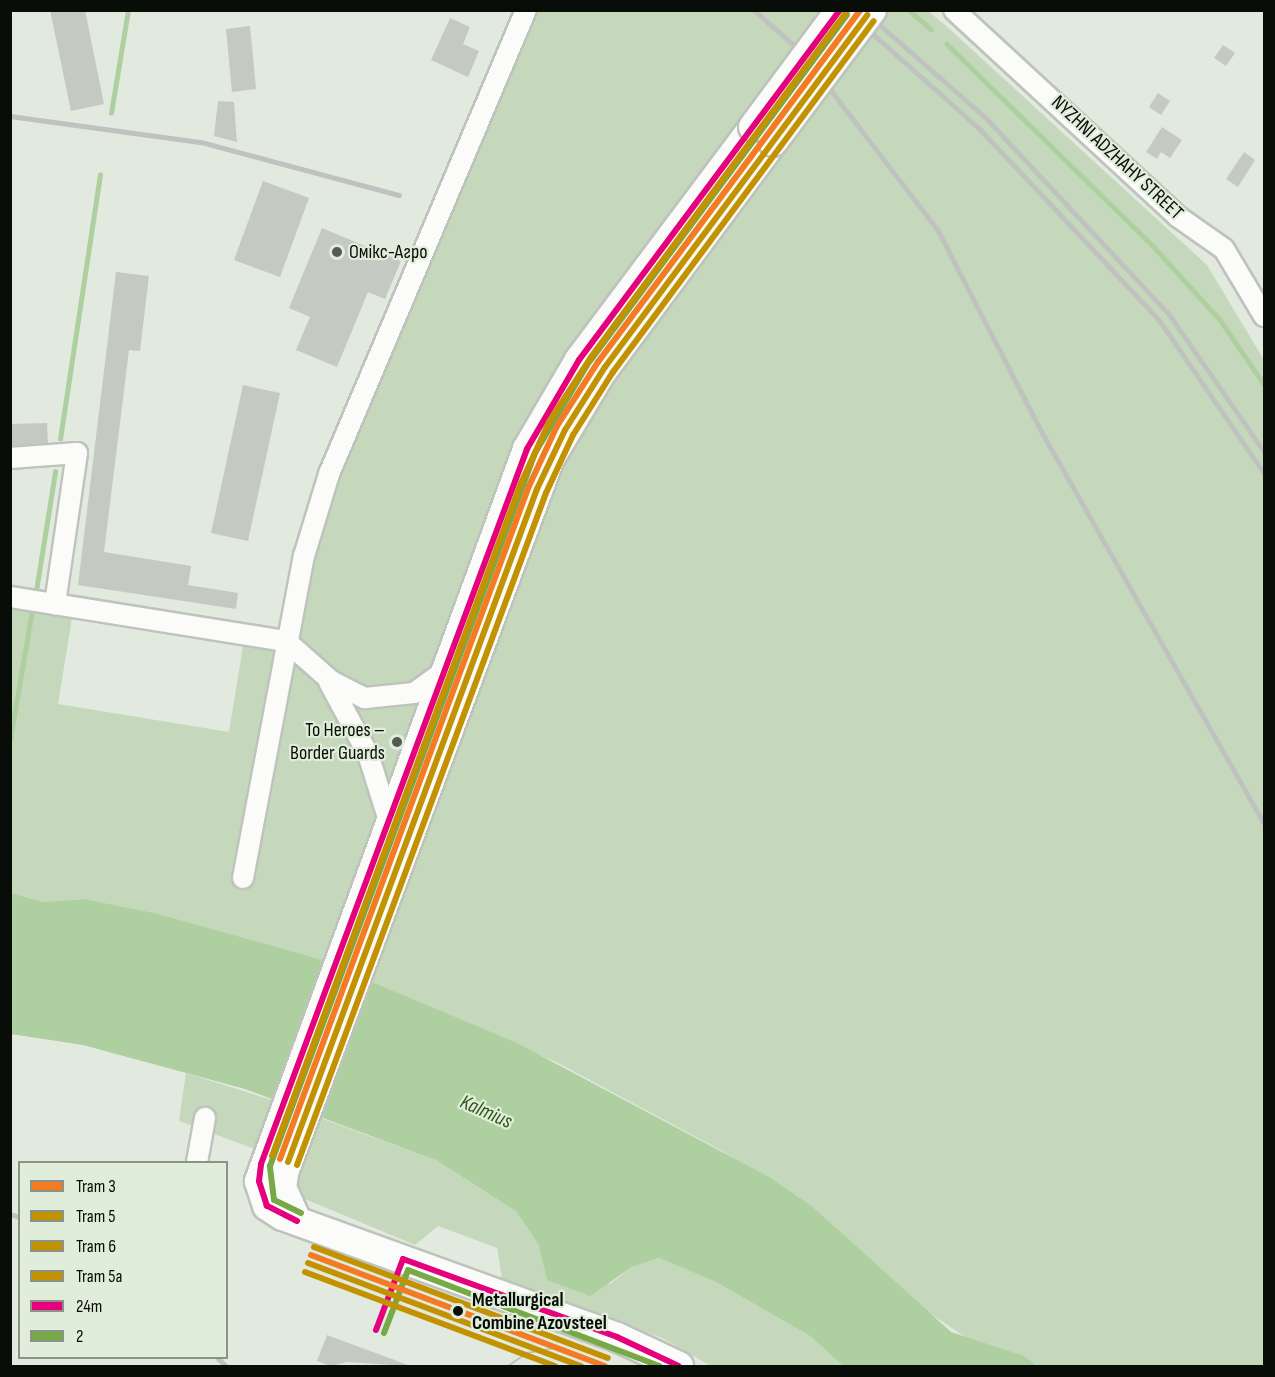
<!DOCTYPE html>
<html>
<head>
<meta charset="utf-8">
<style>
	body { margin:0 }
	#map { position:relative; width:1275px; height:1377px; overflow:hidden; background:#e2e9df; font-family:"Sofia Sans Condensed",sans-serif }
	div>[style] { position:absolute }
	.green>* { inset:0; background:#c5d8bc }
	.water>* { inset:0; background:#aecf9f }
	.stream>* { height:4.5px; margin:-2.25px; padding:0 2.25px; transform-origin:2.25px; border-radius:2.25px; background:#aecf9f }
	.building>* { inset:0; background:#c4c9c2 }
	.roads { filter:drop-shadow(2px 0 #bec3bc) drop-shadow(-2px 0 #bec3bc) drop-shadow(0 2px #bec3bc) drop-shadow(0 -2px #bec3bc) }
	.minor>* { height:20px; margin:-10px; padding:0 10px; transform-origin:10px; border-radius:10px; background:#fbfcfa }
	.highway>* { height:28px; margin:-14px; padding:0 14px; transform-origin:14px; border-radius:14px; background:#fbfcfa }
	.tram>* { height:1.5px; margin:-0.75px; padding:0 0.75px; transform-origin:0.75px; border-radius:0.75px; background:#c0c2bf }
	.rail>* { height:4.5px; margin:-2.25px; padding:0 2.25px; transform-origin:2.25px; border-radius:2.25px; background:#c0c2bf }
	.bridges { filter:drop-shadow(2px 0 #bec3bc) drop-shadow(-2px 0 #bec3bc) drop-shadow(0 2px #bec3bc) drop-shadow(0 -2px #bec3bc) }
	.highway-bridge>* { height:28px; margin:-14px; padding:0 14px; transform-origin:14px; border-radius:14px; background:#fbfcfa }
	.bus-1>* { height:6px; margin:-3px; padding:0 3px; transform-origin:3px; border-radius:3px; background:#e5007d }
	.bus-2>* { height:6px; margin:-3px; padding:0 3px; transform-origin:3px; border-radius:3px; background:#78a947 }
	.tram-1>* { height:6px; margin:-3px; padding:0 3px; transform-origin:3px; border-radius:3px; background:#f37b24 }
	.tram-2>* { height:6px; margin:-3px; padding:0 3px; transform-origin:3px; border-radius:3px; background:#c29202 }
	.tram-3>* { height:6px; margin:-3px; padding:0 3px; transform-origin:3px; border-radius:3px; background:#c29202 }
	.tram-4>* { height:6px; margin:-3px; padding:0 3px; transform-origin:3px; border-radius:3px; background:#c29202 }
	.dots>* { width:16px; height:16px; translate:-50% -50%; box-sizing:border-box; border:3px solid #e0eddb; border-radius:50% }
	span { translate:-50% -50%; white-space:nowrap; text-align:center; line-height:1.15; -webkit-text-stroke:4.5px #e0eddb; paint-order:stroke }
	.street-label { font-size:20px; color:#090d07 }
	.poi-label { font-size:20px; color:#090d07 }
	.left { translate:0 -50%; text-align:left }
	.right { translate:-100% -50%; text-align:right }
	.stop-label { font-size:20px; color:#090d07; font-weight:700 }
	.water-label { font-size:21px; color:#2f5817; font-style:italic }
	.frame { position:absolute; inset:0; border:12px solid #090d07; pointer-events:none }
	.legend { position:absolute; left:18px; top:1161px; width:210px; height:198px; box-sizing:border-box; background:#e0eddb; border:2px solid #8a9386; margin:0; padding:8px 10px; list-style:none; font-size:18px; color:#090d07 }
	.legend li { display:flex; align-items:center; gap:12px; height:30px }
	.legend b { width:30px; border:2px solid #8a9386 }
</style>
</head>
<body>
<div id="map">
	<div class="green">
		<i style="clip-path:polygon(evenodd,519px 11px,833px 11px,581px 349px,329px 964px,155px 913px,84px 899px,43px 902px,12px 894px,10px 584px,283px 628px,298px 555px,519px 11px,72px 618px,243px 646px,229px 732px,58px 704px,72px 618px)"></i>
		<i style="clip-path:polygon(879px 11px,928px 11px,944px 24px,1207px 265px,1264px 360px,1264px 1366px,1037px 1366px,1023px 1356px,973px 1342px,916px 1304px,813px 1207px,724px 1152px,558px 1063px,363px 978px,570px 433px)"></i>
		<i style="clip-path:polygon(186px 1073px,278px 1102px,260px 1151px,179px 1121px)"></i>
		<i style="clip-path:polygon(312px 1115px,438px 1161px,490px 1190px,516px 1211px,538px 1244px,547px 1280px,610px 1284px,632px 1267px,659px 1258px,716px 1282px,810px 1336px,843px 1366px,711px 1366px,662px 1338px,502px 1278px,497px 1248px,438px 1226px,415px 1245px,305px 1199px,290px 1175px)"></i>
	</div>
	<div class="water">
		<i style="clip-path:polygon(10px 893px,43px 902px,84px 899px,155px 913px,315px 958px,517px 1043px,769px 1177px,813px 1207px,951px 1332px,1024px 1356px,1037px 1366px,843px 1366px,810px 1336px,716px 1282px,659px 1258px,632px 1267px,590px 1296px,547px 1280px,538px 1244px,516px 1211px,438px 1161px,245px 1089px,83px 1045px,11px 1034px)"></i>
	</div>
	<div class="stream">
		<i style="left:909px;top:10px;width:29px;rotate:41deg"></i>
		<i style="left:947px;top:44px;width:290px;rotate:44.4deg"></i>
		<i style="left:1154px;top:247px;width:100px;rotate:47.8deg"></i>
		<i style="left:1221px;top:321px;width:76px;rotate:55.7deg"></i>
		<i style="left:111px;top:113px;width:104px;rotate:-80.6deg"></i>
		<i style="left:60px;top:439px;width:267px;rotate:-81.4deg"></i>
		<i style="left:35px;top:597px;width:127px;rotate:-80.9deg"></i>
		<i style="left:10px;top:739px;width:136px;rotate:-80.3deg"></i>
	</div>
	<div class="building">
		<i style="clip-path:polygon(50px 10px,85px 10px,104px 104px,71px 111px)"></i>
		<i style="clip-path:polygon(450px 18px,470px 27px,463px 44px,479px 51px,468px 77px,431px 60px)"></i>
		<i style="clip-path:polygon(250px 26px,256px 89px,232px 92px,226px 29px)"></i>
		<i style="clip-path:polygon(1223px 45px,1235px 53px,1226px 66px,1214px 58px)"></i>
		<i style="clip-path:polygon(1158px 93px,1170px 101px,1161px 115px,1149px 107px)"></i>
		<i style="clip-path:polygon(218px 101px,234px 102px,237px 142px,214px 136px)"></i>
		<i style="clip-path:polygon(1162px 127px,1182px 140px,1170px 158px,1161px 152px,1157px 159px,1146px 152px)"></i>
		<i style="clip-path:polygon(1244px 152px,1255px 160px,1238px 187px,1226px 179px)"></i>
		<i style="clip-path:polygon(263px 181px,309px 198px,280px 277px,234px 260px)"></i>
		<i style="clip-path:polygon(322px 228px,401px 261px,385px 299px,368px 292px,337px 367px,296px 350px,310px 317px,289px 308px)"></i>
		<i style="clip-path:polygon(116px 272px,149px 276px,140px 351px,129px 350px,104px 552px,191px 566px,188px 585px,238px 593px,236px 609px,78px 585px)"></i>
		<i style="clip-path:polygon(243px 385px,280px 393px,248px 541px,211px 533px)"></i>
		<i style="clip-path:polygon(47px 423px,48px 443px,10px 446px,10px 424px)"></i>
		<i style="clip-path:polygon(327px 1335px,408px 1365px,408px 1366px,347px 1362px,331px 1366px,317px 1361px)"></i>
	</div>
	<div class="roads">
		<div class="minor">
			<i style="left:954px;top:10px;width:304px;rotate:42.7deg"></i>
			<i style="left:1177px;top:216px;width:57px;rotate:35.1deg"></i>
			<i style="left:1224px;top:249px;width:78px;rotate:59.2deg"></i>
			<i style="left:10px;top:458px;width:67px;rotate:-4.3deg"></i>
			<i style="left:77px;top:453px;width:153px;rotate:98.3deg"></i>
			<i style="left:10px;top:597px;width:279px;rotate:9.1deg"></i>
			<i style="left:286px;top:641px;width:60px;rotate:41.6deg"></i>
			<i style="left:331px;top:681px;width:38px;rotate:27deg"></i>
			<i style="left:365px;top:698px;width:49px;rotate:-5.8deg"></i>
			<i style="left:414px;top:693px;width:37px;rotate:-36deg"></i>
			<i style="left:329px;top:682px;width:82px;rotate:61.6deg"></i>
			<i style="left:368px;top:754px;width:70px;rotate:72.6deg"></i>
			<i style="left:243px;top:878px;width:328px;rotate:-79.3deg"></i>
			<i style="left:304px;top:556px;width:86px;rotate:-73deg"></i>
			<i style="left:329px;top:474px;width:504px;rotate:-67deg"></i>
			<i style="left:197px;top:1162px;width:45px;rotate:-79.7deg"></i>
		</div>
		<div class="highway">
			<i style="left:297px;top:1221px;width:36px;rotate:-114deg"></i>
			<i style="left:282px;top:1188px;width:15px;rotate:-82deg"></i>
			<i style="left:284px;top:1173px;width:762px;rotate:-69.57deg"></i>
			<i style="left:550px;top:459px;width:98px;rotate:-59.2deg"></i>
			<i style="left:600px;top:375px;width:290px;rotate:-53.4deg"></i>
			<i style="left:679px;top:1366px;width:68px;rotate:-154.9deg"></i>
			<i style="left:617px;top:1337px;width:356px;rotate:-160.1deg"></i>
			<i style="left:282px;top:1216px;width:18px;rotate:-146deg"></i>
			<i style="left:267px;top:1206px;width:26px;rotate:-108deg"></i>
			<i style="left:259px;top:1181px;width:780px;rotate:-69.89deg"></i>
			<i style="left:527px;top:449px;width:103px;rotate:-59.7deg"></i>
			<i style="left:579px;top:360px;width:291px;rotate:-53.2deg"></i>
		</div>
	</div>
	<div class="tram">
		<i style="left:508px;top:1366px;width:23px;rotate:-34deg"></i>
		<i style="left:527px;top:1353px;width:29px;rotate:-10deg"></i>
	</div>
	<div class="rail">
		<i style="left:754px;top:10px;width:62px;rotate:41.1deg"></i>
		<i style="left:801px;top:51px;width:225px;rotate:52.6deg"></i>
		<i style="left:938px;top:230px;width:229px;rotate:62.8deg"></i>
		<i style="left:1043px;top:434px;width:447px;rotate:60.4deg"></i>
		<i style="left:846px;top:10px;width:179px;rotate:41.6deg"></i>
		<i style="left:980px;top:129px;width:263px;rotate:46.8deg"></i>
		<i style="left:1160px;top:321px;width:184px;rotate:55.6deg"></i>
		<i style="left:863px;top:10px;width:167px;rotate:41.3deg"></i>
		<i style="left:988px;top:120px;width:265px;rotate:47deg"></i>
		<i style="left:1169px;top:314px;width:167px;rotate:55.3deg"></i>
		<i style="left:10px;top:116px;width:193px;rotate:7.8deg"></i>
		<i style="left:201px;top:142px;width:205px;rotate:15deg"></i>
		<i style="left:10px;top:1214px;width:10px;rotate:17deg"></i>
		<i style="left:218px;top:1358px;width:11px;rotate:45deg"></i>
	</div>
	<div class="bridges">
		<div class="highway-bridge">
			<i style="left:753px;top:127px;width:146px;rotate:-53.4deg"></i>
			<i style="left:773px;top:142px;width:165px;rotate:-53.1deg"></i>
		</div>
	</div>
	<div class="bus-1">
		<i style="left:297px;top:1221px;width:34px;rotate:-153deg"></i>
		<i style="left:267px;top:1206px;width:26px;rotate:-108deg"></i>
		<i style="left:259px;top:1181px;width:17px;rotate:-83deg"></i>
		<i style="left:261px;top:1164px;width:763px;rotate:-69.59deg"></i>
		<i style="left:527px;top:449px;width:103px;rotate:-59.7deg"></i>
		<i style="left:579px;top:360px;width:437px;rotate:-53.3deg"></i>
		<i style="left:376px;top:1330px;width:76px;rotate:-69.2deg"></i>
		<i style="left:403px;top:1259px;width:228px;rotate:20deg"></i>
		<i style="left:617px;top:1337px;width:68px;rotate:25.1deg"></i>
	</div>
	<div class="bus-2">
		<i style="left:301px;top:1213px;width:30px;rotate:-154deg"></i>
		<i style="left:274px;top:1200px;width:34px;rotate:-97deg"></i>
		<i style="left:270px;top:1166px;width:761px;rotate:-69.61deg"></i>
		<i style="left:535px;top:453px;width:102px;rotate:-59.4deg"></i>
		<i style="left:587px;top:365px;width:436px;rotate:-53.4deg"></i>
		<i style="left:384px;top:1333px;width:67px;rotate:-69.1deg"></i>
		<i style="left:408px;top:1270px;width:269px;rotate:20.9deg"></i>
	</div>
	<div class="tram-1">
		<i style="left:280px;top:1159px;width:718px;rotate:-69.7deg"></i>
		<i style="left:529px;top:486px;width:66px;rotate:-65deg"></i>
		<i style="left:557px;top:426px;width:76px;rotate:-57.4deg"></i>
		<i style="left:598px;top:362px;width:439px;rotate:-53.3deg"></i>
		<i style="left:311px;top:1255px;width:314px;rotate:20.7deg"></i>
	</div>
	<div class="tram-2">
		<i style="left:288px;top:1162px;width:718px;rotate:-69.7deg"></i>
		<i style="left:537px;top:489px;width:65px;rotate:-64.6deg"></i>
		<i style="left:565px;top:430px;width:75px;rotate:-57.6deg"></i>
		<i style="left:605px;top:367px;width:439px;rotate:-53.3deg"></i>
		<i style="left:308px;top:1263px;width:292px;rotate:20.7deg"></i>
	</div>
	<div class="tram-3">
		<i style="left:272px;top:1156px;width:718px;rotate:-69.7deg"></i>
		<i style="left:521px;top:483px;width:67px;rotate:-65.3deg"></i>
		<i style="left:549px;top:422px;width:77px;rotate:-57.1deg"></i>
		<i style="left:591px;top:357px;width:432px;rotate:-53.5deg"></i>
		<i style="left:314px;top:1247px;width:314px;rotate:20.7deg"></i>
	</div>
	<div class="tram-4">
		<i style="left:297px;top:1165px;width:717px;rotate:-69.67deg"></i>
		<i style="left:546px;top:493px;width:64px;rotate:-65deg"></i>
		<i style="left:573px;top:435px;width:75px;rotate:-57.6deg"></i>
		<i style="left:613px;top:372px;width:437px;rotate:-53.4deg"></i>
		<i style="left:305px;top:1272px;width:267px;rotate:20.6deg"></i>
	</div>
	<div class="dots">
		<i style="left:337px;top:252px;background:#555a53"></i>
		<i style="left:397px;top:742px;background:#555a53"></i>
		<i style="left:458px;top:1311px;background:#090d07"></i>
	</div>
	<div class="street-label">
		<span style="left:1117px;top:158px;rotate:43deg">NYZHNI ADZHAHY STREET</span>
	</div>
	<div class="poi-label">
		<span class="left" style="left:349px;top:252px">Омiкс-Агро</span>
		<span class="right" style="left:385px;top:742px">To Heroes –<br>Border Guards</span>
	</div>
	<div class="stop-label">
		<span class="left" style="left:472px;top:1312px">Metallurgical<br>Combine Azovsteel</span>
	</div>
	<div class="water-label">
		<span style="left:486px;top:1112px;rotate:24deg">Kalmius</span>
	</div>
	<div class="frame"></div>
	<ul class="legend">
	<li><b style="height:8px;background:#f37b24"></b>Tram 3</li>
	<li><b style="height:8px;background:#c29202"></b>Tram 5</li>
	<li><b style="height:8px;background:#c29202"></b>Tram 6</li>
	<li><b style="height:8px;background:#c29202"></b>Tram 5а</li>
	<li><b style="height:8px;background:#e5007d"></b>24т</li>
	<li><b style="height:8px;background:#78a947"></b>2</li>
	</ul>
</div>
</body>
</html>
